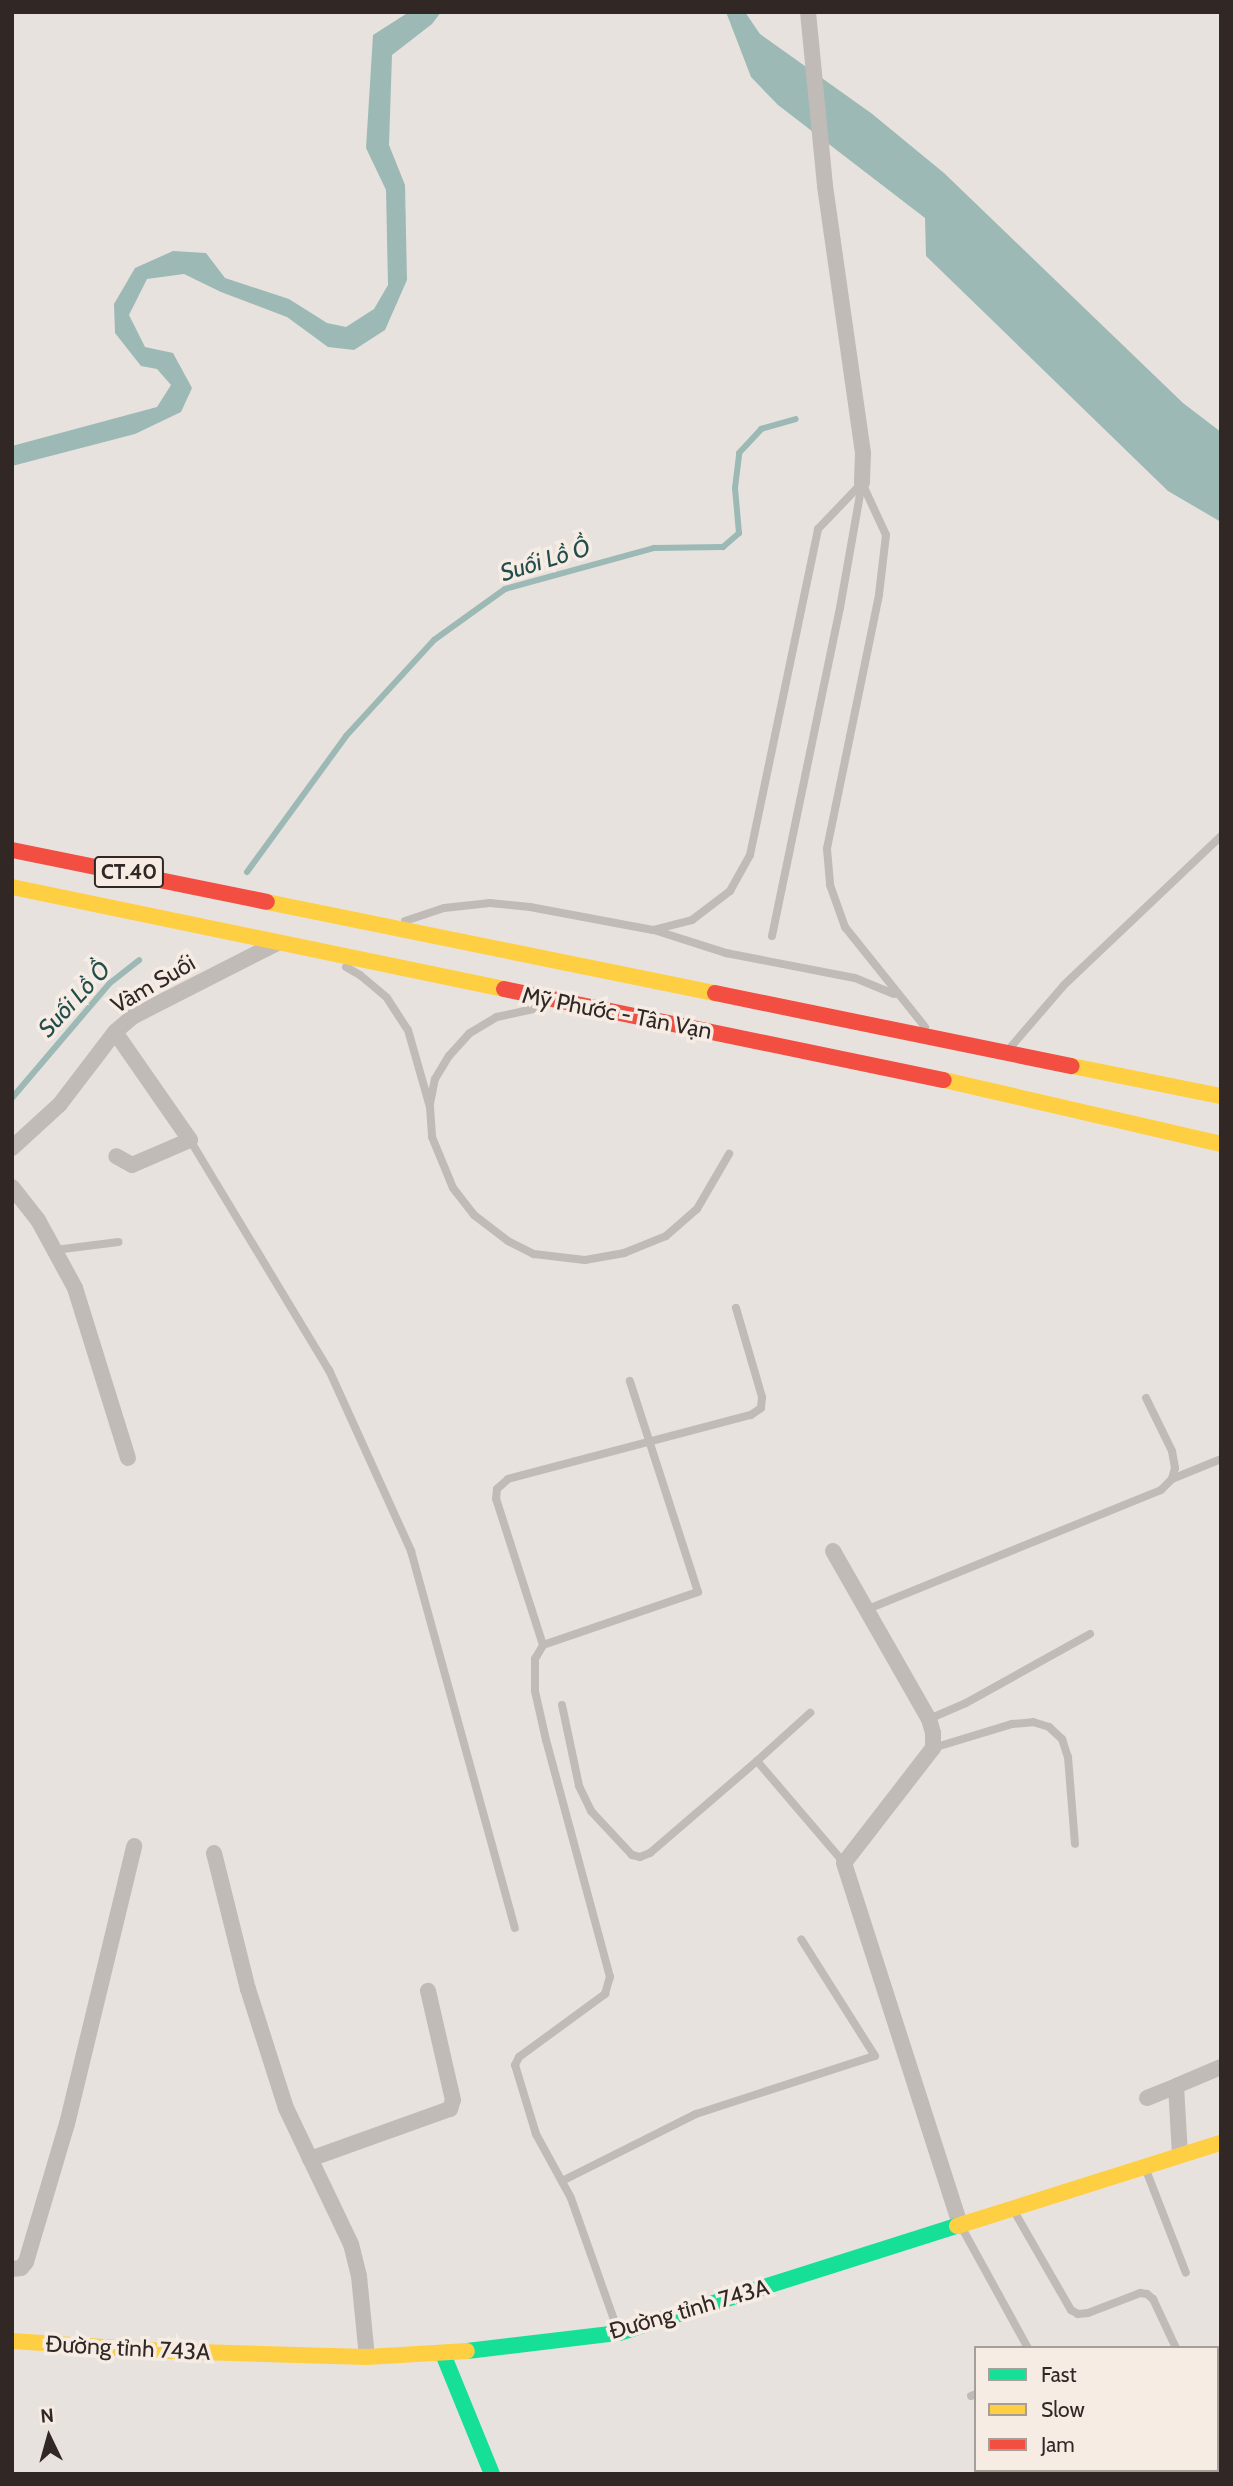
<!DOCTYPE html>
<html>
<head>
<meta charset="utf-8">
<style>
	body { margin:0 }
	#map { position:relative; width:1233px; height:2486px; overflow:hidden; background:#e8e2de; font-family:Cabin,sans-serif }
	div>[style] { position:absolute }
	.water>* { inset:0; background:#9cb9b5 }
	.stream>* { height:6px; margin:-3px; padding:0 3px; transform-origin:3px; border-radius:3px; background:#9cb9b5 }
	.lane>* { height:8px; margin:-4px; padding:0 4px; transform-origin:4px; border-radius:4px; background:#c1bbb7 }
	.street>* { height:16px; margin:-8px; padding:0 8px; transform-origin:8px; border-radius:8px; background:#c1bbb7 }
	.fast>* { height:16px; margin:-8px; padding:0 8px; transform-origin:8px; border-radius:8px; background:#16e098 }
	.slow>* { height:16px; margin:-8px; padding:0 8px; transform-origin:8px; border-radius:8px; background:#ffcf43 }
	.jam>* { height:16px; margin:-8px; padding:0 8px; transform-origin:8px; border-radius:8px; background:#f24e42 }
	span { translate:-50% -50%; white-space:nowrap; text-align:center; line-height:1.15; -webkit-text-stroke:7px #f6ece4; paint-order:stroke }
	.shield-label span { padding:2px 5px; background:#f6ece4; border:2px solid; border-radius:5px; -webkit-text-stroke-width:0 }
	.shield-label { font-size:21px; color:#312826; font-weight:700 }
	.street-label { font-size:23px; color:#312826 }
	.water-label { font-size:24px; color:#214d4c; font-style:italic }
	.frame { position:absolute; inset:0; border:14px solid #312826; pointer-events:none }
	.legend { position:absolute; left:974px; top:2346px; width:245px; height:126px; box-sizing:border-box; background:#f6ece4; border:2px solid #a79e98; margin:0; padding:9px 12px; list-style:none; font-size:21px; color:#312826 }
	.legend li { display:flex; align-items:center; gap:14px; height:35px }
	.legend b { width:35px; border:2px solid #a79e98 }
	.north { position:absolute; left:14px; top:2402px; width:70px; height:70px; -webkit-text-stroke:5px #f6ece4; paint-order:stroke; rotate:355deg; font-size:19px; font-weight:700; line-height:28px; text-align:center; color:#312826 }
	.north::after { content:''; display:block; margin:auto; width:24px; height:32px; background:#312826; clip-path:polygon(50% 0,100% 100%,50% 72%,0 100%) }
</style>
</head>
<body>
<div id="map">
	<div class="water">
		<i style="clip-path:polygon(409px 12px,441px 12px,432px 24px,392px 55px,389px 145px,405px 185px,407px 280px,385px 330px,354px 350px,328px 347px,287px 317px,221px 292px,184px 274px,147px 279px,129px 315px,145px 347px,173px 353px,192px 388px,181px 412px,135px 434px,12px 466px,12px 446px,157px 407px,171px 385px,157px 369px,141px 366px,115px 333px,114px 304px,135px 268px,173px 251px,206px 253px,225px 278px,289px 299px,327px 323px,346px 327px,374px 309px,388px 285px,386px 190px,366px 148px,373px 35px)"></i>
		<i style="clip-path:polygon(726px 12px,745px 12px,760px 34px,871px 113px,944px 173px,1183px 403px,1221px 432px,1221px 522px,1168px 491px,926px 256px,925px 218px,778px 105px,751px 77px)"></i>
	</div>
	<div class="stream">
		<i style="left:247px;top:872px;width:168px;rotate:-53.9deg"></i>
		<i style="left:346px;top:736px;width:130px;rotate:-47.5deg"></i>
		<i style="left:434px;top:640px;width:87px;rotate:-35.7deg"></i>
		<i style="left:505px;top:589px;width:155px;rotate:-15.4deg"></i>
		<i style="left:654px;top:548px;width:69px;rotate:-0.8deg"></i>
		<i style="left:723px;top:547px;width:21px;rotate:-41deg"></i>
		<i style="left:739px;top:533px;width:45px;rotate:-95.1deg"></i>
		<i style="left:735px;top:488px;width:35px;rotate:-83deg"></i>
		<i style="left:739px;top:453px;width:33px;rotate:-47deg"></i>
		<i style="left:761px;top:429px;width:36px;rotate:-16deg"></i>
		<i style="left:12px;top:1098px;width:151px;rotate:-49.6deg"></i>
		<i style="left:110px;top:983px;width:37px;rotate:-38deg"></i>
	</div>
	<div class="lane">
		<i style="left:862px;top:483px;width:57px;rotate:65.2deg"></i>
		<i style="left:886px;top:535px;width:60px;rotate:96.7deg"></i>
		<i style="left:879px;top:595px;width:259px;rotate:101.6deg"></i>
		<i style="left:827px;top:849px;width:36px;rotate:85deg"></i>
		<i style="left:830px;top:885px;width:45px;rotate:70.3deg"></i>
		<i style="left:845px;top:927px;width:128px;rotate:51.3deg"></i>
		<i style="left:405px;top:921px;width:41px;rotate:-18.4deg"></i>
		<i style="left:444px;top:908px;width:46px;rotate:-6.2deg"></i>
		<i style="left:490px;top:903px;width:40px;rotate:5.7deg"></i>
		<i style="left:530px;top:907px;width:125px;rotate:10.6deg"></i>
		<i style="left:653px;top:930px;width:40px;rotate:-14.4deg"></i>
		<i style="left:692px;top:920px;width:48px;rotate:-37.3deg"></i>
		<i style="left:730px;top:891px;width:41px;rotate:-60.9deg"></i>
		<i style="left:750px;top:855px;width:333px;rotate:-78.2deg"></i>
		<i style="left:818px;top:529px;width:64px;rotate:-46.3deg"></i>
		<i style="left:654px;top:930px;width:76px;rotate:17.7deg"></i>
		<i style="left:726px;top:953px;width:131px;rotate:11deg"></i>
		<i style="left:855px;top:978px;width:42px;rotate:22.3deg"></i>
		<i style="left:772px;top:936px;width:335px;rotate:-78.3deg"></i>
		<i style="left:840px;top:608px;width:127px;rotate:-80deg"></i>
		<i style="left:346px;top:967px;width:16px;rotate:30deg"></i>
		<i style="left:360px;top:975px;width:35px;rotate:40deg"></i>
		<i style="left:387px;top:998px;width:38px;rotate:57deg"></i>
		<i style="left:408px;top:1030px;width:80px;rotate:74.1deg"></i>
		<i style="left:430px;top:1107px;width:30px;rotate:86deg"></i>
		<i style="left:432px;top:1137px;width:55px;rotate:67.6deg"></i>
		<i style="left:453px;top:1188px;width:34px;rotate:52deg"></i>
		<i style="left:474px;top:1215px;width:43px;rotate:37.4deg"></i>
		<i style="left:508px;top:1241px;width:29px;rotate:27deg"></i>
		<i style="left:534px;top:1254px;width:51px;rotate:6.7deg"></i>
		<i style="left:585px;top:1260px;width:40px;rotate:-10deg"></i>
		<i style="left:624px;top:1253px;width:45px;rotate:-22deg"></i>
		<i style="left:666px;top:1236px;width:41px;rotate:-41.1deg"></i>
		<i style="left:697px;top:1209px;width:64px;rotate:-59.8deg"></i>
		<i style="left:1009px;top:1049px;width:84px;rotate:-49.3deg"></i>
		<i style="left:1064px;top:985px;width:216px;rotate:-43.5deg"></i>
		<i style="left:430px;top:1104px;width:25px;rotate:-79deg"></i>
		<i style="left:435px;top:1079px;width:27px;rotate:-59deg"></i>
		<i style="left:449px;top:1056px;width:31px;rotate:-48deg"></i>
		<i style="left:470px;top:1033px;width:31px;rotate:-31deg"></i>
		<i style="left:497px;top:1017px;width:47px;rotate:-12.3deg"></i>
		<i style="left:190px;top:1140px;width:269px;rotate:58.9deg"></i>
		<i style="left:329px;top:1370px;width:199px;rotate:65.6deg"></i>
		<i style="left:411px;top:1551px;width:391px;rotate:74.6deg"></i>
		<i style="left:55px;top:1250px;width:64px;rotate:-7.1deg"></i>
		<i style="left:1172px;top:1479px;width:53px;rotate:-22.2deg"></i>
		<i style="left:868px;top:1609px;width:316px;rotate:-22.1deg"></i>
		<i style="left:1161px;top:1490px;width:16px;rotate:-45deg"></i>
		<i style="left:1172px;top:1479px;width:11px;rotate:-75deg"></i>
		<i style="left:1175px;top:1468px;width:17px;rotate:-100deg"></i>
		<i style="left:1172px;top:1451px;width:59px;rotate:-116.1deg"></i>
		<i style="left:543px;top:1645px;width:153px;rotate:-107.8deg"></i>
		<i style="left:496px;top:1499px;width:10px;rotate:-84deg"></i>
		<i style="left:497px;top:1489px;width:15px;rotate:-42deg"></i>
		<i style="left:508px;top:1479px;width:251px;rotate:-14.8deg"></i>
		<i style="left:751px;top:1415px;width:12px;rotate:-35deg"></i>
		<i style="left:761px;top:1408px;width:11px;rotate:-85deg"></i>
		<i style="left:762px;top:1397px;width:93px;rotate:-106.3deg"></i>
		<i style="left:562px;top:1705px;width:83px;rotate:78.1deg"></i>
		<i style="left:579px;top:1786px;width:28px;rotate:64deg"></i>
		<i style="left:591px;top:1811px;width:60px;rotate:47deg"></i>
		<i style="left:632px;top:1855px;width:8px;rotate:14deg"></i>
		<i style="left:640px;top:1857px;width:11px;rotate:-22deg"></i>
		<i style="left:650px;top:1853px;width:141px;rotate:-40.7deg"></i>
		<i style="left:757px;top:1761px;width:134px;rotate:49.5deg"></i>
		<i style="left:929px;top:1719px;width:40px;rotate:-23.4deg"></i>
		<i style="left:966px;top:1703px;width:142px;rotate:-29.1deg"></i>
		<i style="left:933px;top:1748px;width:83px;rotate:-16.9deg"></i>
		<i style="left:1012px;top:1724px;width:21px;rotate:-5deg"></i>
		<i style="left:1033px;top:1722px;width:17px;rotate:17deg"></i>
		<i style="left:1049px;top:1727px;width:18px;rotate:43deg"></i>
		<i style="left:1062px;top:1739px;width:19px;rotate:72deg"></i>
		<i style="left:1068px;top:1757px;width:87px;rotate:85.4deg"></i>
		<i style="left:757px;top:1761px;width:72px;rotate:-42.2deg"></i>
		<i style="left:1146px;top:2170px;width:110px;rotate:68.8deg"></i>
		<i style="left:562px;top:2181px;width:150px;rotate:-26.6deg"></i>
		<i style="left:696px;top:2114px;width:188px;rotate:-18deg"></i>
		<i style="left:875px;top:2056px;width:138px;rotate:-122.3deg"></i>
		<i style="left:1014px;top:2211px;width:114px;rotate:60.1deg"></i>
		<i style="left:1071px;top:2310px;width:8px;rotate:30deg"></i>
		<i style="left:1078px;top:2314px;width:10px;rotate:-6deg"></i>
		<i style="left:1088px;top:2313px;width:56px;rotate:-21deg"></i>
		<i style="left:1140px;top:2293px;width:7px;rotate:8deg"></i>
		<i style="left:1147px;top:2294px;width:8px;rotate:40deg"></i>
		<i style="left:1153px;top:2299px;width:54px;rotate:64.9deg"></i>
		<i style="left:962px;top:2228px;width:137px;rotate:61.2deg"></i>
		<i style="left:618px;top:2331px;width:141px;rotate:-109.5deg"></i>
		<i style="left:571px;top:2198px;width:73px;rotate:-118.7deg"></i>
		<i style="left:536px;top:2134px;width:72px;rotate:-106.9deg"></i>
		<i style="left:515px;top:2065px;width:9px;rotate:-63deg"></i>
		<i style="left:519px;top:2057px;width:107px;rotate:-36.2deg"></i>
		<i style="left:605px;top:1994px;width:18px;rotate:-74deg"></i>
		<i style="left:610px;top:1977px;width:245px;rotate:-105.1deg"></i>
		<i style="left:546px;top:1740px;width:50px;rotate:-102.7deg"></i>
		<i style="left:535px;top:1691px;width:32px;rotate:-90deg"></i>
		<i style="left:535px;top:1659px;width:16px;rotate:-60deg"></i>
		<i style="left:543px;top:1645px;width:164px;rotate:-18.9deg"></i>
		<i style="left:698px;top:1592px;width:222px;rotate:-107.9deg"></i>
		<i style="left:971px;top:2396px;width:5px;rotate:-22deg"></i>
		<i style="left:1217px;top:2432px;width:8px;rotate:60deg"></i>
		<i style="left:1056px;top:2470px;width:4px;rotate:63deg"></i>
	</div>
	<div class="street">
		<i style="left:808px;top:12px;width:175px;rotate:84.4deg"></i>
		<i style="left:825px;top:186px;width:270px;rotate:81.9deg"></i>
		<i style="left:863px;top:453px;width:30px;rotate:92deg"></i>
		<i style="left:115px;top:1032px;width:131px;rotate:55.2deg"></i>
		<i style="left:190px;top:1140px;width:63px;rotate:156.7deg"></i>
		<i style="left:132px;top:1165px;width:18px;rotate:-151deg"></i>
		<i style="left:12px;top:1148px;width:65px;rotate:-42.5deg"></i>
		<i style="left:60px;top:1104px;width:91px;rotate:-52.6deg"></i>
		<i style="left:115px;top:1032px;width:23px;rotate:-41deg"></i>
		<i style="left:132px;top:1017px;width:163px;rotate:-27deg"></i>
		<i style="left:12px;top:1187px;width:42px;rotate:51.8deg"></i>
		<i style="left:38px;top:1220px;width:77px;rotate:61.4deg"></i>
		<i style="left:75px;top:1288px;width:178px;rotate:72.7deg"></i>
		<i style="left:833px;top:1551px;width:193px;rotate:60.3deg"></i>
		<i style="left:929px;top:1719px;width:15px;rotate:74deg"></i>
		<i style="left:933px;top:1733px;width:15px;rotate:90deg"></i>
		<i style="left:933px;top:1748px;width:145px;rotate:127.7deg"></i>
		<i style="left:844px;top:1863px;width:380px;rotate:72.2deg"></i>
		<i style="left:214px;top:1853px;width:140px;rotate:76deg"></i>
		<i style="left:248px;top:1989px;width:125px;rotate:72.3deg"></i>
		<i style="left:286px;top:2108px;width:151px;rotate:64.5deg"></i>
		<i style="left:351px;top:2244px;width:33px;rotate:76deg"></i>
		<i style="left:359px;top:2276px;width:81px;rotate:84.4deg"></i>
		<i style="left:1147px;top:2098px;width:31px;rotate:-22deg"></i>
		<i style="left:1180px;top:2155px;width:69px;rotate:-93.3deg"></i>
		<i style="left:1176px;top:2086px;width:49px;rotate:-22.9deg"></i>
		<i style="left:310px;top:2159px;width:149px;rotate:-19.7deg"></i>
		<i style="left:450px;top:2109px;width:9px;rotate:-72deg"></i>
		<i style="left:453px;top:2100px;width:112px;rotate:-102.9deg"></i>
		<i style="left:12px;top:2269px;width:9px;rotate:-6deg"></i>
		<i style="left:21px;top:2268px;width:8px;rotate:-50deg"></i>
		<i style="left:26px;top:2262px;width:144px;rotate:-73.5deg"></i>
		<i style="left:67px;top:2124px;width:286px;rotate:-76.4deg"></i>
	</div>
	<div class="fast">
		<i style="left:467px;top:2351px;width:153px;rotate:-6.8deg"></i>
		<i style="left:619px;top:2333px;width:355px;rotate:-17.6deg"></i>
		<i style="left:443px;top:2354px;width:130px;rotate:67.8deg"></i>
	</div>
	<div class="slow">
		<i style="left:12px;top:887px;width:502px;rotate:11.71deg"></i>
		<i style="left:267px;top:902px;width:457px;rotate:11.5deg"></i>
		<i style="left:1072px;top:1066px;width:152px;rotate:11.4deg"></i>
		<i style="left:944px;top:1080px;width:284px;rotate:13deg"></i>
		<i style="left:957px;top:2226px;width:277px;rotate:-17.5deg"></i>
		<i style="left:12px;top:2341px;width:153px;rotate:3.7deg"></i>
		<i style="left:165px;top:2351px;width:202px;rotate:1.7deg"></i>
		<i style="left:367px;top:2357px;width:100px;rotate:-3.4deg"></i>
	</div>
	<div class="jam">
		<i style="left:12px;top:850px;width:260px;rotate:11.5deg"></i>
		<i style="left:504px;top:989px;width:449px;rotate:11.7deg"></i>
		<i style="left:715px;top:993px;width:364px;rotate:11.6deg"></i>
	</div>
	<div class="shield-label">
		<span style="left:129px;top:872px">CT.40</span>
	</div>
	<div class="street-label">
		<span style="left:153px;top:984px;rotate:-30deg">Vàm Suối</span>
		<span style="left:617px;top:1013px;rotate:11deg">Mỹ Phước - Tân Vạn</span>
		<span style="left:689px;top:2309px;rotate:-16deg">Đường tỉnh 743A</span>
		<span style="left:128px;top:2348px;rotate:3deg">Đường tỉnh 743A</span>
	</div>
	<div class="water-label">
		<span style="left:545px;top:560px;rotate:-17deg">Suối Lồ Ồ</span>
		<span style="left:74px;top:999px;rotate:-47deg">Suối Lồ Ồ</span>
	</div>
	<div class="frame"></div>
	<ul class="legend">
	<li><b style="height:9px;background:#16e098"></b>Fast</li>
	<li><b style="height:9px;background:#ffcf43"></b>Slow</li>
	<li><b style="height:9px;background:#f24e42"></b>Jam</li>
	</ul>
	<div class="north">N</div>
</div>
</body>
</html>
